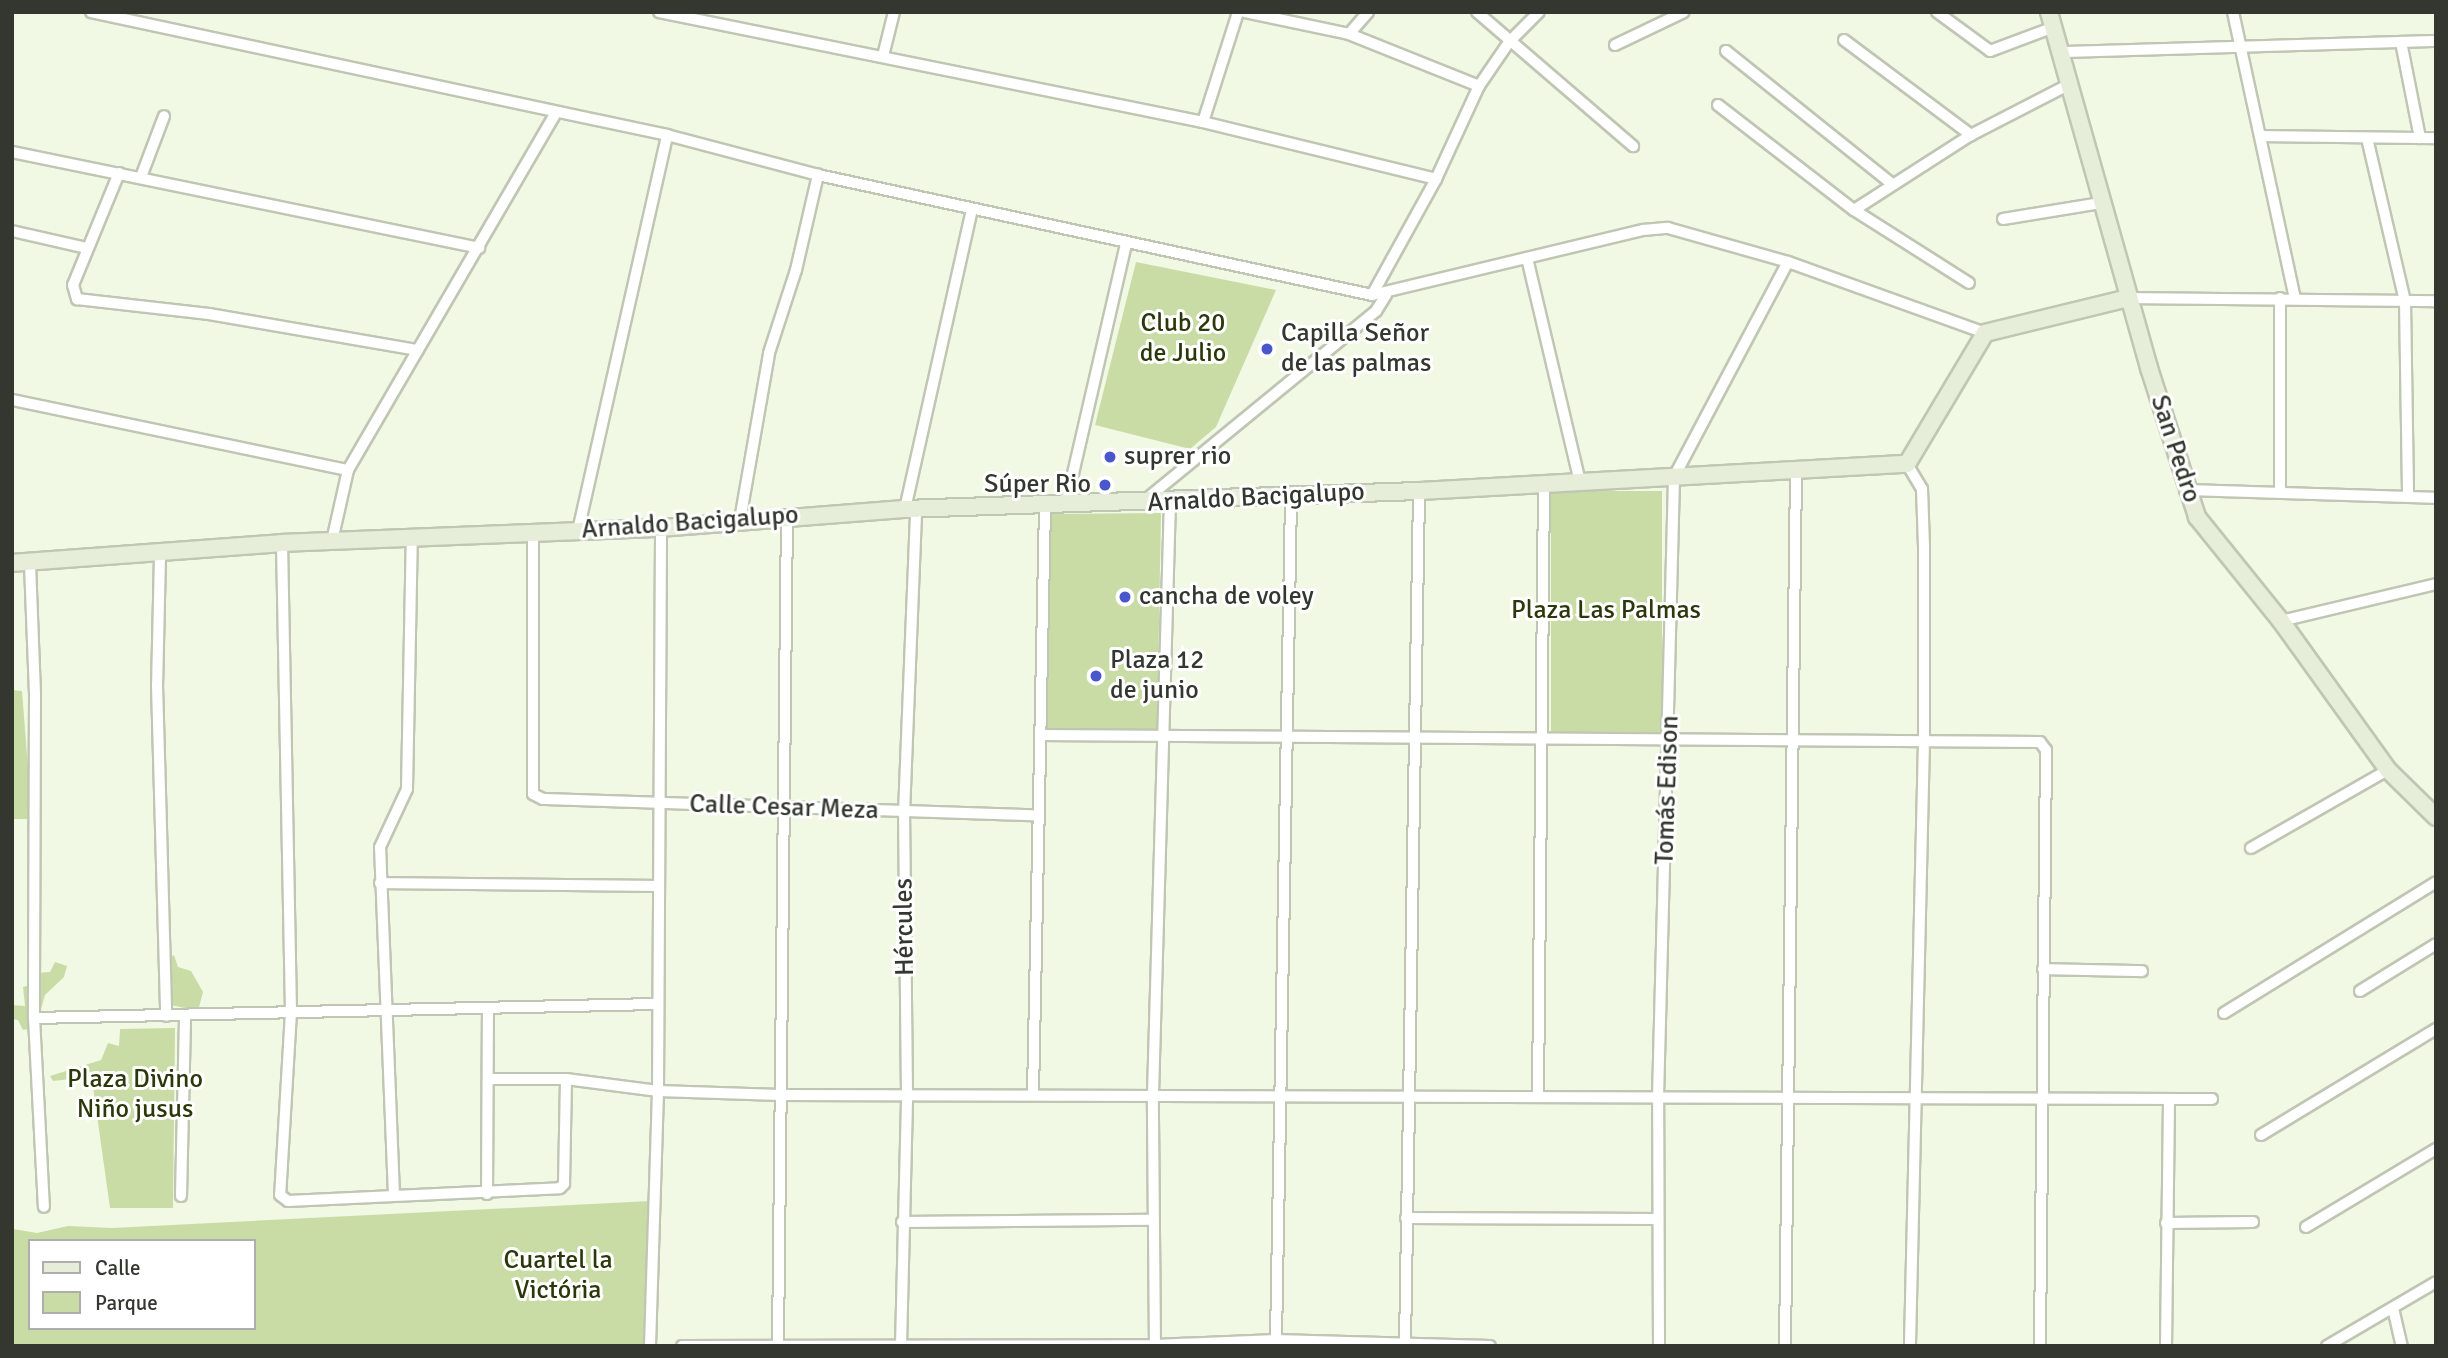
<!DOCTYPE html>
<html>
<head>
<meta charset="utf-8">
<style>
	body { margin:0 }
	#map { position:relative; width:2448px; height:1358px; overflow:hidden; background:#f1f9e5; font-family:Signika,sans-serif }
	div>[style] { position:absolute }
	.green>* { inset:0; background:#c9dca6 }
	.roads { filter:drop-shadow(2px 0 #bfc6b3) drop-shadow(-2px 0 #bfc6b3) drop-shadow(0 2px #bfc6b3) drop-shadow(0 -2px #bfc6b3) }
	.street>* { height:10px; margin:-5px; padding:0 5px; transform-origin:5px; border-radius:5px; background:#fff }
	.secondary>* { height:16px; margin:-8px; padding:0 8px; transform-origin:8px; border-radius:8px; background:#e6edd9 }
	.dots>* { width:19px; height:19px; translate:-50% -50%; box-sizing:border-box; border:4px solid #fff; border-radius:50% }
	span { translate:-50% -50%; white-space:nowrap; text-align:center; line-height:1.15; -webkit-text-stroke:6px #fff; paint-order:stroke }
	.park-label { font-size:26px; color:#2b380a }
	.poi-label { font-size:26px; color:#34372f }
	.left { translate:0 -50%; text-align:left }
	.right { translate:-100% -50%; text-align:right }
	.street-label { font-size:26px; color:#34372f }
	.frame { position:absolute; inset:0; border:14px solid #34372f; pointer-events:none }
	.legend { position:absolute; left:28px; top:1239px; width:228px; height:91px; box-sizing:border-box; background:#fff; border:2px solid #aeafac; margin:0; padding:9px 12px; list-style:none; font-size:21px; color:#34372f }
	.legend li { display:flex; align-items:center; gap:14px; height:35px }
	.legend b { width:35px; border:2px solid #aeafac }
</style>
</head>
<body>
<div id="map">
	<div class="green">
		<i style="clip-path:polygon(1136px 262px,1276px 290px,1216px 427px,1190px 449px,1095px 425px)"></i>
		<i style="clip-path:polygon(1551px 491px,1662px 491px,1662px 732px,1551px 732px)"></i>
		<i style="clip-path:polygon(1161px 513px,1157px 733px,1045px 729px,1051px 514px)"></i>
		<i style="clip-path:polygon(12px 690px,22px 691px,32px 819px,12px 819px)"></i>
		<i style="clip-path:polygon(174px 955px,178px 967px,191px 971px,203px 992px,198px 1011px,171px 1005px,173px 984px,167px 960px)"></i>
		<i style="clip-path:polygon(55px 962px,67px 966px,64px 977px,45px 995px,36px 1027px,23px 1030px,18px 1020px,12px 1019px,12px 1005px,25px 1006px,23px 987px,30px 985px,36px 973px,50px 972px)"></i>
		<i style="clip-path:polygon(175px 1028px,173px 1208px,110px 1208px,93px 1087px,80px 1078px,53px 1081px,50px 1076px,101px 1060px,108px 1043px,119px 1046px,120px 1029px)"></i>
		<i style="clip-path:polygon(evenodd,650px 1201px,645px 1346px,12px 1346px,13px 1229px,37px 1233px,68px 1226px,112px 1228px,650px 1201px,30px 1241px,254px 1241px,254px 1328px,30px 1328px,30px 1241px)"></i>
	</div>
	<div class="roads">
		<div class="street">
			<i style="left:91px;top:12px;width:589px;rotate:12.05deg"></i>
			<i style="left:667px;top:135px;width:156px;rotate:14.8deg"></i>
			<i style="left:818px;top:175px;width:567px;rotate:12.22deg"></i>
			<i style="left:1372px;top:295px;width:279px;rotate:-13.5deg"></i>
			<i style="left:1643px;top:230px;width:25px;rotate:-5deg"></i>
			<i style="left:1668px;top:228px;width:125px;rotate:15.8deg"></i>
			<i style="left:1788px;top:262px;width:209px;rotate:19.8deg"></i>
			<i style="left:659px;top:12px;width:555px;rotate:11.43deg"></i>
			<i style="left:1203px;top:122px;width:240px;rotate:13.7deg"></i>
			<i style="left:1245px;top:12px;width:106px;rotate:11.9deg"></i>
			<i style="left:1349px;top:34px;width:140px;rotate:21.8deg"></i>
			<i style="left:1477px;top:12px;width:206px;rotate:40.7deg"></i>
			<i style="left:1937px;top:12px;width:66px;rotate:36.3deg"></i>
			<i style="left:1990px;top:51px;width:68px;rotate:-20.6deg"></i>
			<i style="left:2233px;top:12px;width:293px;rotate:77.8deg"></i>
			<i style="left:1349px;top:34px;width:29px;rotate:-49deg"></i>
			<i style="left:1844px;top:40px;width:159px;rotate:36.8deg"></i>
			<i style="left:2401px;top:42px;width:98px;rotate:78.8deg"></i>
			<i style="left:1615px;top:45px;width:76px;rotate:-25.6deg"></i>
			<i style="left:1726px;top:51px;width:211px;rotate:38.7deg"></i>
			<i style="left:2062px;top:52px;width:374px;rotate:-1.7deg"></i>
			<i style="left:883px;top:56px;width:45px;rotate:-76deg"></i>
			<i style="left:1718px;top:105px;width:172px;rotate:37.7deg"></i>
			<i style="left:1854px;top:210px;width:136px;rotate:32.4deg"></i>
			<i style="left:1203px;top:122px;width:115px;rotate:-72.3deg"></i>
			<i style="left:2261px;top:136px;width:175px;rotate:0.7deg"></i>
			<i style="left:2367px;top:138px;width:167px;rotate:76.9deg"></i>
			<i style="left:2405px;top:301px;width:196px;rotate:89.1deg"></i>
			<i style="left:12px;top:152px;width:477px;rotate:11.6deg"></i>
			<i style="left:119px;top:173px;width:121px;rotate:112.3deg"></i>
			<i style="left:73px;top:285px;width:15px;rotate:74deg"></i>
			<i style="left:77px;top:299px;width:133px;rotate:6.5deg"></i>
			<i style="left:209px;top:314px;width:212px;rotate:9.8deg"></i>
			<i style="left:141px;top:177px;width:65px;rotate:-69.3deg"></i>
			<i style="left:1854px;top:210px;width:139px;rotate:-32.7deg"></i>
			<i style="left:1971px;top:135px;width:109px;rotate:-27.3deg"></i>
			<i style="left:2003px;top:219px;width:99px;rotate:-9.3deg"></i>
			<i style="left:12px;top:231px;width:76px;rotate:12.9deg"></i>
			<i style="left:1527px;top:258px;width:230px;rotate:76.7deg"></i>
			<i style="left:1372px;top:295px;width:132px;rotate:-61.1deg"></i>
			<i style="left:1436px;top:179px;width:102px;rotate:-65.2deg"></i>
			<i style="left:1479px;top:86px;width:53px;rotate:-55.7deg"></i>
			<i style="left:1509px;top:42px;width:42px;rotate:-45deg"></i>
			<i style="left:2129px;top:298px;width:307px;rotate:0.6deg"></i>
			<i style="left:2280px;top:298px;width:195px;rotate:90deg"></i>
			<i style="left:12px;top:400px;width:343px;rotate:11.8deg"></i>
			<i style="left:1907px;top:464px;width:29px;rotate:59deg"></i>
			<i style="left:1922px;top:489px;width:58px;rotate:88deg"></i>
			<i style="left:1924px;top:547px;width:194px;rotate:90deg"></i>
			<i style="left:1924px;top:741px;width:605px;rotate:91.33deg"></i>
			<i style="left:2185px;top:490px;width:251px;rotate:1.8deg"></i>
			<i style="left:1144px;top:501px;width:300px;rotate:-39.3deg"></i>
			<i style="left:1376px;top:311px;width:19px;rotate:-58deg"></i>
			<i style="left:1066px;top:504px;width:267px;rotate:-77deg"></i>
			<i style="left:905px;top:509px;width:307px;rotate:-77.4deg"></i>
			<i style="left:740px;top:520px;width:169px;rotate:-80.1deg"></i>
			<i style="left:769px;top:353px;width:87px;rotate:-72deg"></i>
			<i style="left:796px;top:270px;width:98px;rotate:-77deg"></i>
			<i style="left:578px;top:531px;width:406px;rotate:-77.3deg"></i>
			<i style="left:533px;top:532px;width:262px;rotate:90deg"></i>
			<i style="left:533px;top:794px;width:11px;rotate:27deg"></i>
			<i style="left:543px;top:799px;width:492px;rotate:1.9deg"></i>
			<i style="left:332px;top:541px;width:73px;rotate:-77.3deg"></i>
			<i style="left:348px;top:470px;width:414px;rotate:-59.8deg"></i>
			<i style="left:282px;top:543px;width:469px;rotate:88.9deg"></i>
			<i style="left:291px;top:1012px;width:183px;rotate:93.4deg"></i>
			<i style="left:280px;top:1195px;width:10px;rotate:37deg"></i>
			<i style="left:288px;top:1201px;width:272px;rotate:-2.7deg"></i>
			<i style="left:560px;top:1188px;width:6px;rotate:-45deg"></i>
			<i style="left:564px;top:1184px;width:105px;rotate:-88.9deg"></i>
			<i style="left:160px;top:556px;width:129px;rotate:91.3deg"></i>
			<i style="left:157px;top:685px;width:331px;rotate:88.4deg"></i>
			<i style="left:30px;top:564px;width:132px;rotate:87.8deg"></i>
			<i style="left:35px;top:696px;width:322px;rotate:90.2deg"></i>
			<i style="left:34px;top:1018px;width:189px;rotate:87deg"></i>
			<i style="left:2281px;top:621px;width:159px;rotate:-13.4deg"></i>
			<i style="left:1040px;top:735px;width:1000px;rotate:0.4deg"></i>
			<i style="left:2040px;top:742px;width:10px;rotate:53deg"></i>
			<i style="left:2046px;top:750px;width:596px;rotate:90.58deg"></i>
			<i style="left:2251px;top:848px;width:158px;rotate:-29.7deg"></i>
			<i style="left:380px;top:883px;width:276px;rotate:0.6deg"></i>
			<i style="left:2043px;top:969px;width:99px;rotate:1.2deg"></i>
			<i style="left:2360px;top:991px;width:89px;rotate:-31.7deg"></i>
			<i style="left:2224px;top:1013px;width:249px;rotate:-31.7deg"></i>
			<i style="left:34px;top:1018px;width:623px;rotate:-1.29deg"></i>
			<i style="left:489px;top:1079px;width:77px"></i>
			<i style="left:566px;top:1079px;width:93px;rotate:7.4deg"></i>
			<i style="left:658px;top:1091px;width:122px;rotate:1.9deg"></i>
			<i style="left:780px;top:1095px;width:1432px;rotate:0.16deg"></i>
			<i style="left:1033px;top:1094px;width:588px;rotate:-88.83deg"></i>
			<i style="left:1538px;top:1096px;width:612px;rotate:-89.44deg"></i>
			<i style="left:2261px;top:1135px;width:205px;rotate:-31.2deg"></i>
			<i style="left:487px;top:1194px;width:185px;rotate:-89.7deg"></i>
			<i style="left:394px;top:1195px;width:348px;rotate:-92.3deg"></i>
			<i style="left:380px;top:847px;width:64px;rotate:-65deg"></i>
			<i style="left:407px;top:789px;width:252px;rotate:-88.9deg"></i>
			<i style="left:181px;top:1196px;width:181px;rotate:-88.7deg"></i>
			<i style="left:1406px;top:1218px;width:252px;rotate:0.2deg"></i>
			<i style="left:902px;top:1222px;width:251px;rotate:-0.5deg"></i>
			<i style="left:2166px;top:1223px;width:87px;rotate:-0.7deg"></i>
			<i style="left:2306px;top:1227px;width:152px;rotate:-31deg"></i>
			<i style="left:2393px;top:1308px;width:39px;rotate:77deg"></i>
			<i style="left:1276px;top:1340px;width:845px;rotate:-88.98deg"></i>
			<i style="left:778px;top:1345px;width:828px;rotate:-89.38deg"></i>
			<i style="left:650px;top:1346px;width:255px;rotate:-88.2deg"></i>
			<i style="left:658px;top:1091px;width:563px;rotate:-89.69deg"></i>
			<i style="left:682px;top:1346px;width:473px;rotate:-0.1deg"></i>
			<i style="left:1155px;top:1345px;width:121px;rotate:-2.4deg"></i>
			<i style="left:1276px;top:1340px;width:214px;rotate:1.6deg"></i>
			<i style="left:901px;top:1346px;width:251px;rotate:-88.6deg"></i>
			<i style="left:907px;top:1095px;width:282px;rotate:-90.6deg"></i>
			<i style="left:904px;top:813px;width:304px;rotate:-87.7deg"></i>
			<i style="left:1155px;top:1346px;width:252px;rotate:-90.5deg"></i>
			<i style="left:1153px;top:1094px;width:593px;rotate:-88.36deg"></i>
			<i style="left:1405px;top:1346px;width:855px;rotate:-89.06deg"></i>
			<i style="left:1659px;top:1346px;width:248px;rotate:-90.2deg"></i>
			<i style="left:1658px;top:1098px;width:621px;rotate:-88.52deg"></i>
			<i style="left:1674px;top:477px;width:243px;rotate:-62.1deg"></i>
			<i style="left:1785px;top:1346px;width:873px;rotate:-89.28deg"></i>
			<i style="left:2166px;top:1346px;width:247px;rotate:-89.3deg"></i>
			<i style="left:2327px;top:1346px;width:126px;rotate:-30.4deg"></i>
		</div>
		<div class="secondary">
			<i style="left:2049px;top:12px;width:370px;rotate:74.3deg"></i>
			<i style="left:2149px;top:368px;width:157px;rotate:72.1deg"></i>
			<i style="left:2197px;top:517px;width:134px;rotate:51.1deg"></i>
			<i style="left:2281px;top:621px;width:183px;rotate:54.3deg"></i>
			<i style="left:2388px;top:770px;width:67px;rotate:44.4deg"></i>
			<i style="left:12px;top:563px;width:271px;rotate:-4.2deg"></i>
			<i style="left:282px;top:543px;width:379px;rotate:-2.3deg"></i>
			<i style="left:661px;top:528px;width:245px;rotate:-4.5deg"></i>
			<i style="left:905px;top:509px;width:514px;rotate:-2.01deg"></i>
			<i style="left:1419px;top:491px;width:489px;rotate:-3.2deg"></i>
			<i style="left:1907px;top:464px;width:152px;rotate:-59.2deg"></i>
			<i style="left:1985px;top:333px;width:148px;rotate:-13.7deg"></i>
		</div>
	</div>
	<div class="dots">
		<i style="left:1267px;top:349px;background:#4a57cc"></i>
		<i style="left:1110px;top:457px;background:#4a57cc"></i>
		<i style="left:1105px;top:485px;background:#4a57cc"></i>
		<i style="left:1125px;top:597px;background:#4a57cc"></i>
		<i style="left:1096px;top:676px;background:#4a57cc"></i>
	</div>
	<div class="park-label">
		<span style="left:1183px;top:339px">Club 20<br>de Julio</span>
		<span style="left:1606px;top:611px">Plaza Las Palmas</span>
		<span style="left:135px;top:1095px">Plaza Divino<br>Niño jusus</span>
		<span style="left:558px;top:1276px">Cuartel la<br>Victória</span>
	</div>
	<div class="poi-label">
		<span class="left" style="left:1281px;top:349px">Capilla Señor<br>de las palmas</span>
		<span class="left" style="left:1124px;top:457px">suprer rio</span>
		<span class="right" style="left:1091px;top:485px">Súper Rio</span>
		<span class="left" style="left:1139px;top:597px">cancha de voley</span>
		<span class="left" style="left:1110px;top:676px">Plaza 12<br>de junio</span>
	</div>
	<div class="street-label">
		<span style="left:2175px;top:449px;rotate:72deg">San Pedro</span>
		<span style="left:1256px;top:498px;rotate:-3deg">Arnaldo Bacigalupo</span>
		<span style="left:690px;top:523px;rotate:-4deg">Arnaldo Bacigalupo</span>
		<span style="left:1668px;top:790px;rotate:-88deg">Tomás Edison</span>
		<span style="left:784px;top:808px;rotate:2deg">Calle Cesar Meza</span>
		<span style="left:905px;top:927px;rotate:-91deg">Hércules</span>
	</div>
	<div class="frame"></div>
	<ul class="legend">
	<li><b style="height:9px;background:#e6edd9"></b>Calle</li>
	<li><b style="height:19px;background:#c9dca6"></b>Parque</li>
	</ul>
</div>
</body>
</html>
